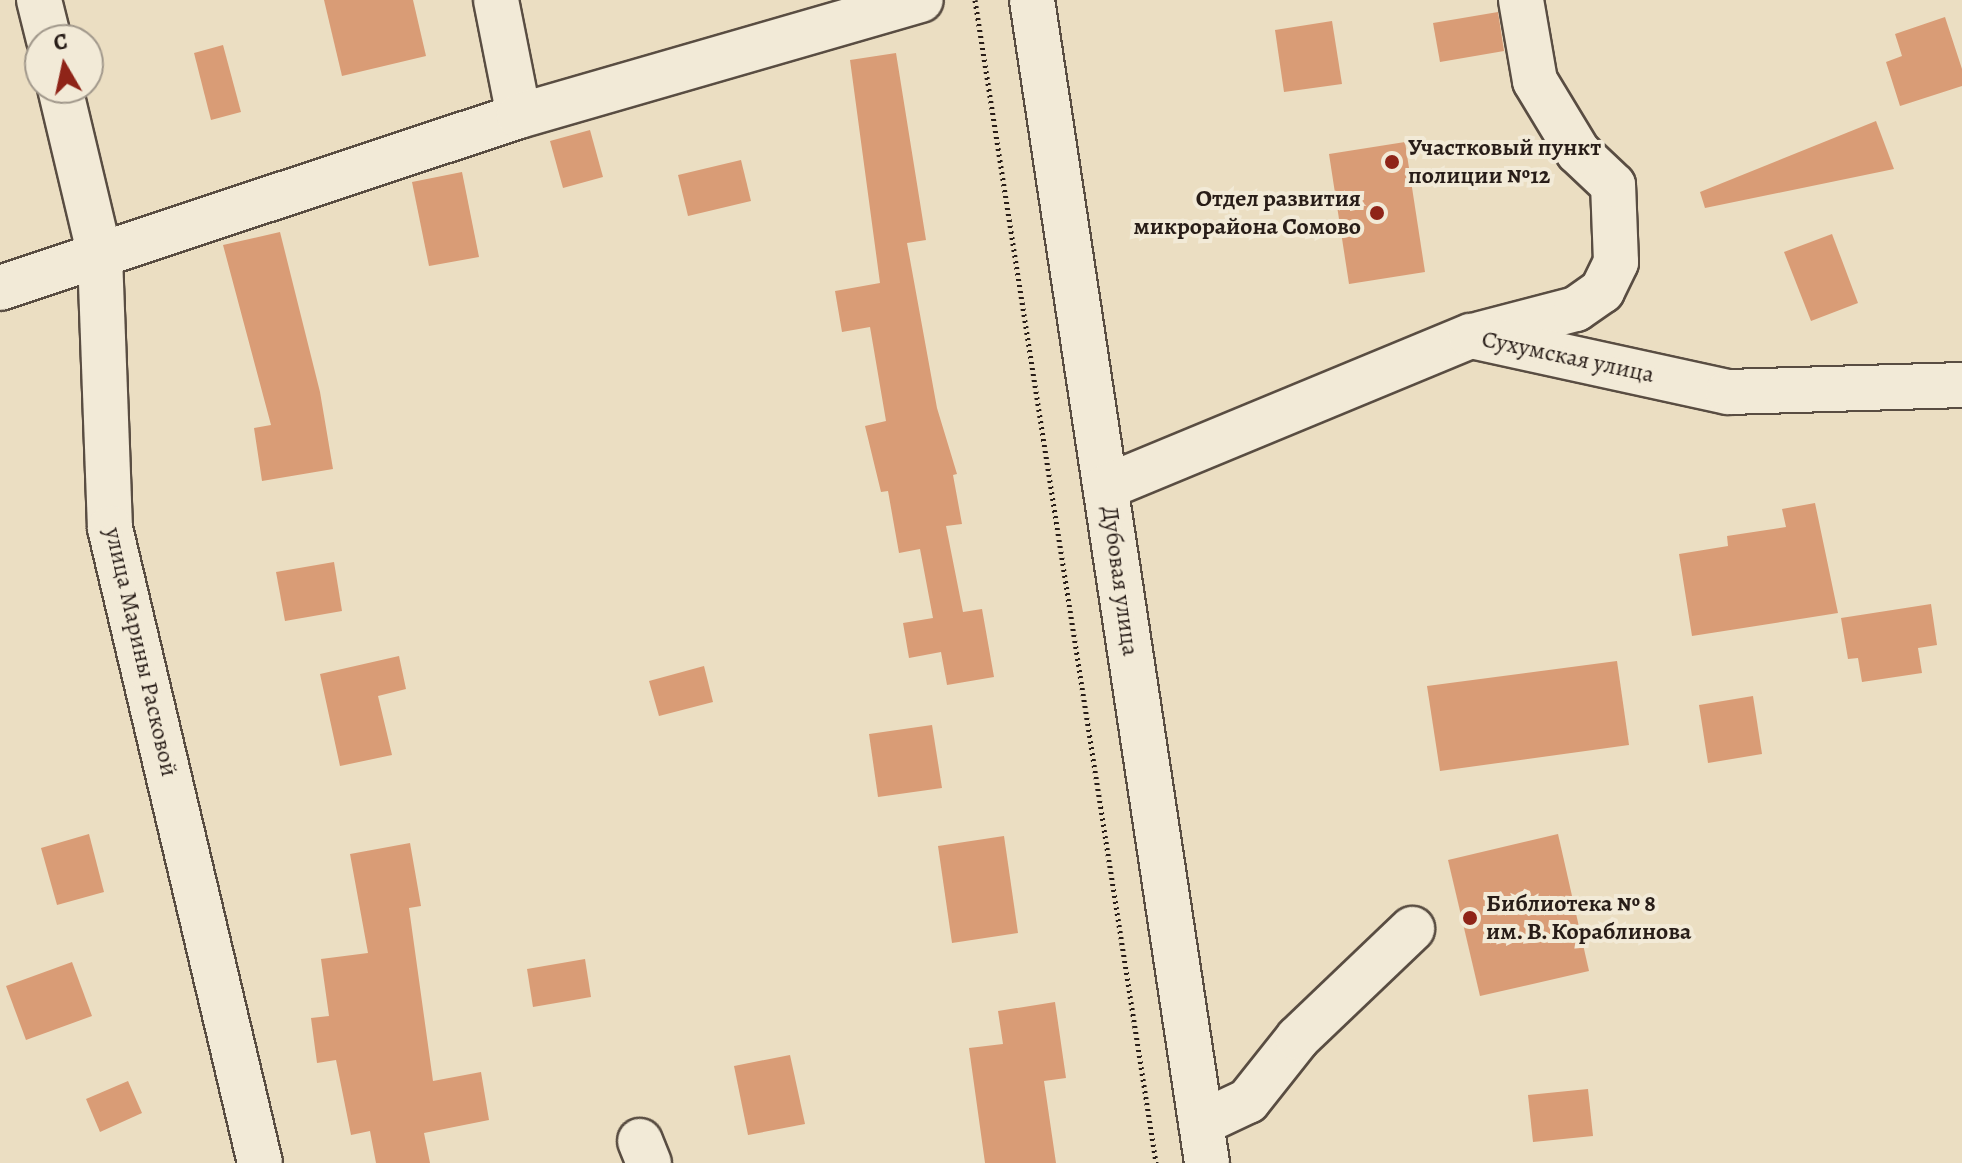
<!DOCTYPE html>
<html>
<head>
<meta charset="utf-8">
<style>
	body { margin:0 }
	#map { position:relative; width:1962px; height:1163px; overflow:hidden; background:#ebdec2; font-family:Alegreya,serif }
	div>[style] { position:absolute }
	.building>* { inset:0; background:#d99c76 }
	.path>* { height:5px; margin-top:-2.5px; transform-origin:0; background:repeating-linear-gradient(90deg,#281d18 0 2px,transparent 0 6px) }
	.roads { filter:drop-shadow(2px 0 #594d42) drop-shadow(-2px 0 #594d42) drop-shadow(0 2px #594d42) drop-shadow(0 -2px #594d42) }
	.minor>* { height:44px; margin:-22px; padding:0 22px; transform-origin:22px; border-radius:22px; background:#f2ead7 }
	.dots>* { width:22px; height:22px; translate:-50% -50%; box-sizing:border-box; border:4px solid #f2ead7; border-radius:50% }
	span { translate:-50% -50%; white-space:nowrap; text-align:center; line-height:1.15; -webkit-text-stroke:8px #f2ead7; paint-order:stroke }
	.poi-label { font-size:24px; color:#281d18; font-weight:700 }
	.left { translate:0 -50%; text-align:left }
	.right { translate:-100% -50%; text-align:right }
	.street-label { font-size:24px; color:#281d18 }
	.north { position:absolute; left:24px; top:24px; width:80px; height:80px; box-sizing:border-box; background:#f2ead7; border:2px solid #a1988b; border-radius:50%; rotate:351deg; font-size:22px; font-weight:700; line-height:32px; text-align:center; color:#281d18 }
	.north::after { content:''; display:block; margin:auto; width:28px; height:36px; background:#8f2418; clip-path:polygon(50% 0,100% 100%,50% 72%,0 100%) }
</style>
</head>
<body>
<div id="map">
	<div class="building">
		<i style="clip-path:polygon(324px 0,413px 0,426px 56px,342px 76px)"></i>
		<i style="clip-path:polygon(1498px 12px,1504px 51px,1440px 62px,1433px 23px)"></i>
		<i style="clip-path:polygon(1945px 17px,1962px 69px,1962px 86px,1900px 106px,1886px 62px,1902px 56px,1895px 34px)"></i>
		<i style="clip-path:polygon(1332px 21px,1342px 84px,1284px 92px,1275px 30px)"></i>
		<i style="clip-path:polygon(223px 45px,241px 112px,211px 120px,194px 53px)"></i>
		<i style="clip-path:polygon(896px 53px,926px 240px,907px 243px,937px 408px,957px 474px,953px 475px,962px 524px,946px 526px,963px 612px,982px 609px,994px 677px,947px 685px,941px 652px,909px 658px,903px 623px,933px 618px,920px 549px,899px 553px,888px 491px,881px 492px,865px 426px,886px 421px,870px 327px,842px 332px,835px 291px,880px 283px,850px 60px)"></i>
		<i style="clip-path:polygon(1876px 121px,1894px 169px,1705px 208px,1700px 192px)"></i>
		<i style="clip-path:polygon(590px 130px,603px 177px,563px 188px,550px 141px)"></i>
		<i style="clip-path:polygon(1405px 142px,1425px 272px,1349px 284px,1329px 154px)"></i>
		<i style="clip-path:polygon(741px 160px,751px 201px,688px 216px,678px 175px)"></i>
		<i style="clip-path:polygon(462px 172px,479px 257px,429px 266px,412px 182px)"></i>
		<i style="clip-path:polygon(280px 232px,320px 392px,333px 469px,262px 481px,254px 428px,271px 425px,223px 245px)"></i>
		<i style="clip-path:polygon(1832px 234px,1858px 303px,1811px 321px,1784px 252px)"></i>
		<i style="clip-path:polygon(1815px 503px,1838px 613px,1692px 636px,1679px 554px,1728px 546px,1727px 536px,1786px 527px,1782px 509px)"></i>
		<i style="clip-path:polygon(334px 562px,342px 611px,285px 621px,276px 572px)"></i>
		<i style="clip-path:polygon(1931px 604px,1937px 645px,1918px 648px,1922px 673px,1862px 682px,1858px 658px,1848px 659px,1841px 618px)"></i>
		<i style="clip-path:polygon(399px 656px,406px 689px,378px 696px,392px 755px,340px 766px,320px 674px)"></i>
		<i style="clip-path:polygon(1617px 661px,1629px 745px,1440px 771px,1427px 686px)"></i>
		<i style="clip-path:polygon(704px 666px,713px 702px,659px 716px,649px 681px)"></i>
		<i style="clip-path:polygon(1753px 696px,1762px 754px,1708px 763px,1699px 705px)"></i>
		<i style="clip-path:polygon(932px 725px,942px 788px,878px 797px,869px 734px)"></i>
		<i style="clip-path:polygon(89px 834px,104px 892px,57px 905px,41px 848px)"></i>
		<i style="clip-path:polygon(1558px 834px,1589px 971px,1480px 996px,1448px 860px)"></i>
		<i style="clip-path:polygon(1004px 836px,1018px 933px,952px 943px,938px 846px)"></i>
		<i style="clip-path:polygon(410px 843px,421px 906px,409px 908px,433px 1081px,481px 1072px,489px 1120px,424px 1133px,430px 1163px,376px 1163px,370px 1131px,351px 1135px,336px 1060px,317px 1063px,311px 1018px,329px 1016px,321px 959px,368px 953px,350px 854px)"></i>
		<i style="clip-path:polygon(585px 959px,591px 997px,533px 1007px,527px 969px)"></i>
		<i style="clip-path:polygon(72px 962px,92px 1016px,26px 1040px,6px 986px)"></i>
		<i style="clip-path:polygon(1055px 1002px,1066px 1078px,1044px 1081px,1056px 1163px,985px 1163px,969px 1048px,1003px 1044px,998px 1011px)"></i>
		<i style="clip-path:polygon(790px 1055px,805px 1124px,748px 1135px,734px 1066px)"></i>
		<i style="clip-path:polygon(128px 1081px,142px 1113px,100px 1132px,86px 1099px)"></i>
		<i style="clip-path:polygon(1588px 1089px,1593px 1136px,1533px 1142px,1528px 1095px)"></i>
	</div>
	<div class="path">
		<i style="left:975px;top:0;width:1177px;rotate:81.15deg"></i>
	</div>
	<div class="roads">
		<div class="minor">
			<i style="left:39px;top:0;width:41px;rotate:76deg"></i>
			<i style="left:496px;top:0;width:118px;rotate:78.8deg"></i>
			<i style="left:1032px;top:0;width:1176px;rotate:81.44deg"></i>
			<i style="left:60px;top:88px;width:173px;rotate:76.6deg"></i>
			<i style="left:100px;top:256px;width:272px;rotate:87.9deg"></i>
			<i style="left:110px;top:528px;width:652px;rotate:76.71deg"></i>
			<i style="left:0;top:288px;width:547px;rotate:-18.34deg"></i>
			<i style="left:519px;top:116px;width:418px;rotate:-16.1deg"></i>
			<i style="left:1480px;top:334px;width:99px;rotate:-14.6deg"></i>
			<i style="left:1576px;top:309px;width:32px;rotate:-35deg"></i>
			<i style="left:1602px;top:291px;width:32px;rotate:-64deg"></i>
			<i style="left:1616px;top:262px;width:77px;rotate:-92.2deg"></i>
			<i style="left:1613px;top:185px;width:48px;rotate:-136.7deg"></i>
			<i style="left:1578px;top:152px;width:83px;rotate:-121.2deg"></i>
			<i style="left:1535px;top:81px;width:82px;rotate:-99.8deg"></i>
			<i style="left:1106px;top:487px;width:395px;rotate:-22.5deg"></i>
			<i style="left:1471px;top:336px;width:263px;rotate:12.3deg"></i>
			<i style="left:1728px;top:392px;width:234px;rotate:-1.7deg"></i>
			<i style="left:1201px;top:1123px;width:52px;rotate:-25.1deg"></i>
			<i style="left:1248px;top:1101px;width:80px;rotate:-51.6deg"></i>
			<i style="left:1298px;top:1038px;width:158px;rotate:-43.7deg"></i>
			<i style="left:640px;top:1141px;width:24px;rotate:68deg"></i>
		</div>
	</div>
	<div class="dots">
		<i style="left:1392px;top:162px;background:#8f2418"></i>
		<i style="left:1377px;top:213px;background:#8f2418"></i>
		<i style="left:1470px;top:918px;background:#8f2418"></i>
	</div>
	<div class="poi-label">
		<span class="left" style="left:1408px;top:162px">Участковый пункт<br>полиции №12</span>
		<span class="right" style="left:1361px;top:213px">Отдел развития<br>микрорайона Сомово</span>
		<span class="left" style="left:1486px;top:918px">Библиотека № 8<br>им. В. Кораблинова</span>
	</div>
	<div class="street-label">
		<span style="left:1568px;top:357px;rotate:12deg">Сухумская улица</span>
		<span style="left:1120px;top:581px;rotate:82deg">Дубовая улица</span>
		<span style="left:141px;top:652px;rotate:77deg">улица Марины Расковой</span>
	</div>
	<div class="north">С</div>
</div>
</body>
</html>
